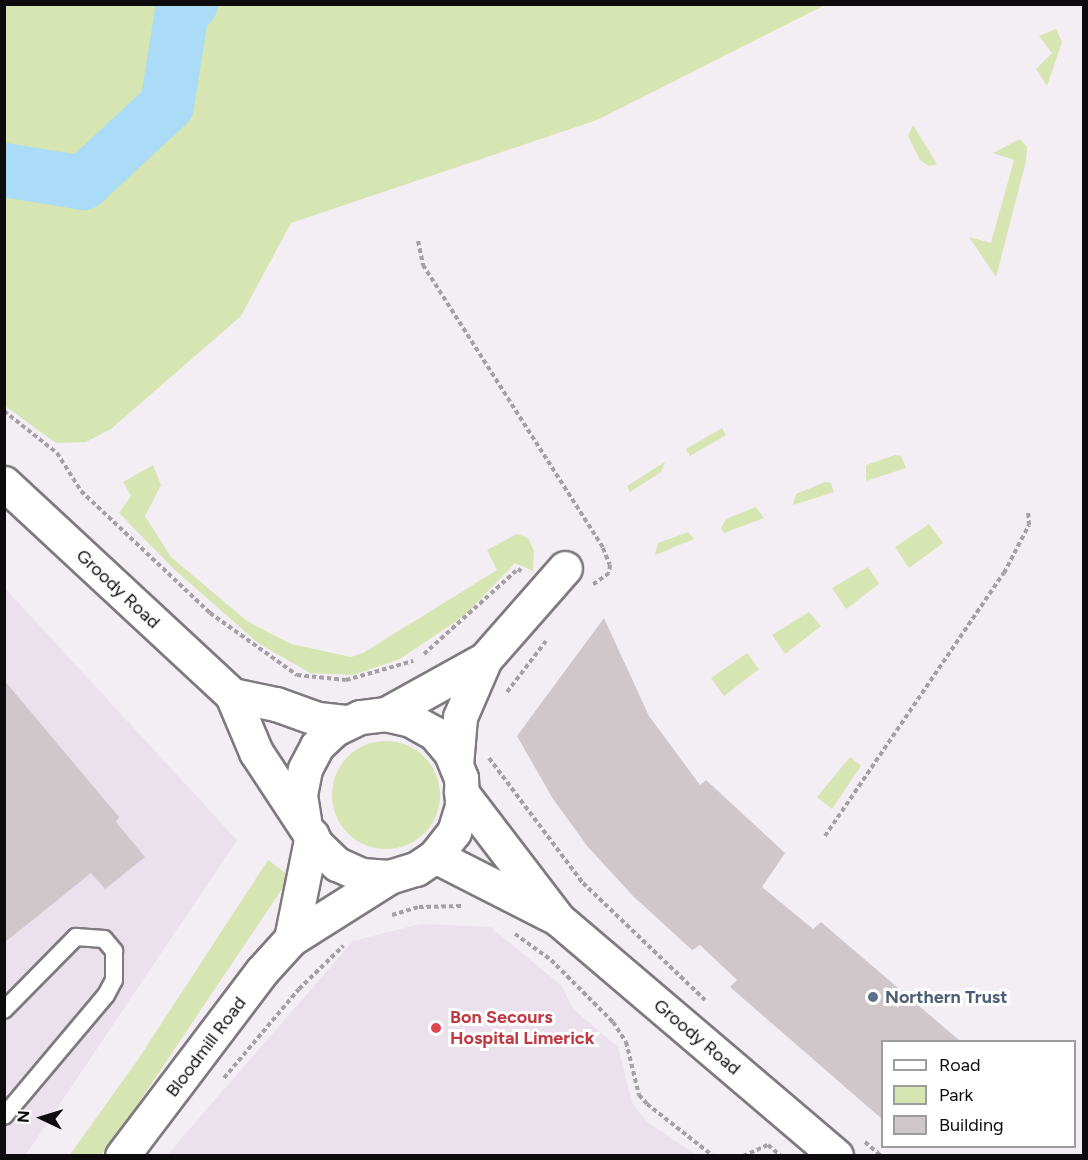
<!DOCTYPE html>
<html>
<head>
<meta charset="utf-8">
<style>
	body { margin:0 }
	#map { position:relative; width:1088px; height:1160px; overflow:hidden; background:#f3eef4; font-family:Figtree,sans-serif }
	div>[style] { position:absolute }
	.built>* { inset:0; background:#ebe1ed }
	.green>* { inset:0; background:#d6e5b1 }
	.round { border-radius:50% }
	.river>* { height:54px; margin:-27px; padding:0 27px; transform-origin:27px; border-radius:27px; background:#aadbf7 }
	.building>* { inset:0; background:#cfc7ca }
	.path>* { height:4px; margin-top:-2px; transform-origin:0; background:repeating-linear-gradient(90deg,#a4a0a5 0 4.5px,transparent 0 7.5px) }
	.roads { filter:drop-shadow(2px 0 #7e7a7f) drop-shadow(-2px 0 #7e7a7f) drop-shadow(0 2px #7e7a7f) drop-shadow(0 -2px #7e7a7f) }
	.lane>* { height:16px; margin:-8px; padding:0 8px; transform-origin:8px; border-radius:8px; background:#fff }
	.street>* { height:33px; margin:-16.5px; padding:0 16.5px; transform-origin:16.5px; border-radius:16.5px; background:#fff }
	.secondary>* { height:33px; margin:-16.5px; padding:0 16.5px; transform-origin:16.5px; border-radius:16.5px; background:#fff }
	.dots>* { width:16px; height:16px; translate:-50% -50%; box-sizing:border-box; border:3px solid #fff; border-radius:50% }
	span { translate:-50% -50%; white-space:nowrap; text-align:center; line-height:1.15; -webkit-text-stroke:6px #fff; paint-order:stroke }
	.street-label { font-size:18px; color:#0d0b0d }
	.service-label { font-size:18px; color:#4e5e75; font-weight:700 }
	.left { translate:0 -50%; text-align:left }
	.health-label { font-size:18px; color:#be3a42; font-weight:700 }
	.frame { position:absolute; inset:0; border:6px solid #0d0b0d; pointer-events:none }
	.legend { position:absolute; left:881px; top:1040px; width:195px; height:108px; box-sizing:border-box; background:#fff; border:2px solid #9e9d9e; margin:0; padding:8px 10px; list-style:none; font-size:18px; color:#0d0b0d }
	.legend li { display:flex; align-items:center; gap:12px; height:30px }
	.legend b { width:30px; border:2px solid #9e9d9e }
	.north { position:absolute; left:12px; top:1088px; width:60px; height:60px; -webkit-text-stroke:4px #fff; paint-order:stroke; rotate:274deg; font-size:16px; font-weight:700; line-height:24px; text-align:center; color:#0d0b0d }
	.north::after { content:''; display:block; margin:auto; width:21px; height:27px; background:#0d0b0d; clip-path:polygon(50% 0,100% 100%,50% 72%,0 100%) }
</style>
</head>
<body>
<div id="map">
	<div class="built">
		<i style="clip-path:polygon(4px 587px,237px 840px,25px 1156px,4px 1155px)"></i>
		<i style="clip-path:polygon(420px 924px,490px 927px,561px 985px,573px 1009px,618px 1047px,632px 1103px,646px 1121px,696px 1155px,167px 1155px,353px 941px)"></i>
	</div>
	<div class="green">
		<i style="clip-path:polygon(5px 4px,825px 4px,825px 5px,597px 120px,291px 223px,241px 316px,111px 429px,86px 442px,56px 443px,5px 406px)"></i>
		<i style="clip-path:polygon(1056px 29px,1062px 42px,1047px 86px,1036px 69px,1052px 53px,1039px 36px)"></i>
		<i style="clip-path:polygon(913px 125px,937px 164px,929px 166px,920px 160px,908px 136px)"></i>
		<i style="clip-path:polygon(1020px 139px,1027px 147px,1026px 161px,996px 277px,969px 237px,991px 243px,1014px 160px,993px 153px)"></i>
		<i style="clip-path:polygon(722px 428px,726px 435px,690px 456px,686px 449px)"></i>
		<i style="clip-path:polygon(895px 455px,901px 456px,906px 468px,866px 481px,866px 465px)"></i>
		<i style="clip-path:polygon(665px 462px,661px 472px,630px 492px,627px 486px)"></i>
		<i style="clip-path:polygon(153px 465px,161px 485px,145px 516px,171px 557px,247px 621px,291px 644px,351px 657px,363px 653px,497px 570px,487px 550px,517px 534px,528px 538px,534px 551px,533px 571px,515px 563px,464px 616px,400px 659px,353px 675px,310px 673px,258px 643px,174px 569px,119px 513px,131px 496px,123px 482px)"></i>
		<i style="clip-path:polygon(825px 482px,831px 483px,834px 492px,793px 505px,796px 494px)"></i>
		<i style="clip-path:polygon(756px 507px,764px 518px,724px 533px,721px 528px,726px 519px)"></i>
		<i style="clip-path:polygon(929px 524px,943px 543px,909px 568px,895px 547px)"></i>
		<i style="clip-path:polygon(688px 532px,694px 539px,655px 555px,658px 543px)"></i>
		<i style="clip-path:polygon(868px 567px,879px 584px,846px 609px,832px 588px)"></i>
		<i style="clip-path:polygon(809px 612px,821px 626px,785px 654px,772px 635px)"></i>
		<i style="clip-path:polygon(747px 653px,759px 669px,724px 696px,711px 678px)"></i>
		<i class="round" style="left:332px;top:741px;width:108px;height:108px"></i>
		<i style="clip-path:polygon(850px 757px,861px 766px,832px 809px,817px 797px)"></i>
		<i style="clip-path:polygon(268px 860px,288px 875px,284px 886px,123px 1126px,101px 1155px,69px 1156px,137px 1061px)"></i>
	</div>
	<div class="river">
		<i style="left:4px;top:170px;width:80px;rotate:9.3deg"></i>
		<i style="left:83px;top:183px;width:115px;rotate:-42.9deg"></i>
		<i style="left:167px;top:105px;width:95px;rotate:-80.9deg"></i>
		<i style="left:182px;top:11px;width:11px;rotate:-38deg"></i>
	</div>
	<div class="building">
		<i style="clip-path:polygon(604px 618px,649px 716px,700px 785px,706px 780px,785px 853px,762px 887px,813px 929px,821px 922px,960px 1041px,882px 1041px,882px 1119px,730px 987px,737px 980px,700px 945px,692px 950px,633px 896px,588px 847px,553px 799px,517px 736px)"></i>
		<i style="clip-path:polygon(4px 680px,119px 817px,116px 822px,145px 857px,105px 889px,91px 873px,4px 943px)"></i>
	</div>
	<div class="path">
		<i style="left:418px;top:241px;width:25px;rotate:78deg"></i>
		<i style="left:423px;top:265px;width:335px;rotate:57.5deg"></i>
		<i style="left:603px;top:548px;width:18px;rotate:68deg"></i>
		<i style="left:610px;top:565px;width:8px;rotate:97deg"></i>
		<i style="left:609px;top:573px;width:22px;rotate:144deg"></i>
		<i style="left:4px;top:411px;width:68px;rotate:38.4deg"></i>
		<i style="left:57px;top:453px;width:45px;rotate:57.7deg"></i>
		<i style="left:81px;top:491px;width:178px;rotate:43.4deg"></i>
		<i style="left:210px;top:613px;width:107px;rotate:35.5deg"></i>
		<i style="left:297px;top:675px;width:49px;rotate:5.8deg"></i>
		<i style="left:346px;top:680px;width:70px;rotate:-15.8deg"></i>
		<i style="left:424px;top:654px;width:127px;rotate:-42.1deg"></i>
		<i style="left:518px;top:569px;width:4px;rotate:34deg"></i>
		<i style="left:507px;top:692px;width:64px;rotate:-52.6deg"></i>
		<i style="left:489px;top:758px;width:156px;rotate:53.1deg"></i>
		<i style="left:583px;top:883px;width:169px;rotate:43.8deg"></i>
		<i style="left:825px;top:836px;width:318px;rotate:-55.8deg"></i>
		<i style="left:1004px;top:573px;width:54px;rotate:-62.5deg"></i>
		<i style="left:1029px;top:525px;width:14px;rotate:-94deg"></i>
		<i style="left:392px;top:915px;width:28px;rotate:-17deg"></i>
		<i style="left:419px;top:907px;width:42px;rotate:-1.4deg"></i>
		<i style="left:515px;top:934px;width:44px;rotate:35.8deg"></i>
		<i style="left:551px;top:960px;width:88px;rotate:45deg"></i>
		<i style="left:613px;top:1022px;width:24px;rotate:57deg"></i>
		<i style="left:626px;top:1042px;width:55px;rotate:76.2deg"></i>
		<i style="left:639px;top:1095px;width:12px;rotate:48deg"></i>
		<i style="left:647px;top:1104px;width:84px;rotate:38.2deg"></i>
		<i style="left:224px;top:1078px;width:116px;rotate:-49.9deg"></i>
		<i style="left:299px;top:989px;width:62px;rotate:-44.3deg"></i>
		<i style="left:865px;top:1142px;width:21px;rotate:41deg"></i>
		<i style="left:743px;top:1156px;width:27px;rotate:-24deg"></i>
		<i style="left:768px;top:1145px;width:17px;rotate:40deg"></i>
	</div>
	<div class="roads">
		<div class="lane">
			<i style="left:4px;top:1010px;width:103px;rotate:-45.4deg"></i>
			<i style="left:76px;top:937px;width:28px;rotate:4deg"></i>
			<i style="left:104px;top:939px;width:16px;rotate:50deg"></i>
			<i style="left:114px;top:951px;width:29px;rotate:90deg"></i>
			<i style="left:114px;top:980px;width:17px;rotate:118deg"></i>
			<i style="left:106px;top:995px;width:158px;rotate:130.1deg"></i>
		</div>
		<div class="street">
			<i style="left:386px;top:714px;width:113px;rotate:-29.1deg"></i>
			<i style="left:456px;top:765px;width:48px;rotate:-85.2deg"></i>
			<i style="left:460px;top:717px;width:63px;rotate:-66.7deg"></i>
			<i style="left:485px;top:659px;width:121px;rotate:-48.7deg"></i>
		</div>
		<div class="secondary">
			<i style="left:4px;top:483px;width:311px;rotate:42.9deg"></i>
			<i style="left:232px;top:695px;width:62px;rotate:67.2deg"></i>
			<i style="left:256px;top:752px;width:111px;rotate:56.7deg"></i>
			<i style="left:317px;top:845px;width:28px;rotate:44deg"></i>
			<i style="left:337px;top:864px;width:27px;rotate:24deg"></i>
			<i style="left:362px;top:875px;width:27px;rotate:4deg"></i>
			<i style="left:389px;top:877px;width:28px;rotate:-17deg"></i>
			<i style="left:416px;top:869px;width:23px;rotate:-34deg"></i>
			<i style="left:435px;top:856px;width:31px;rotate:-52deg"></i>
			<i style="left:454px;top:832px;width:28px;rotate:-73deg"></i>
			<i style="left:462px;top:805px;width:27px;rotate:-92deg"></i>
			<i style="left:461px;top:778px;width:27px;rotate:-112deg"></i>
			<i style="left:451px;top:753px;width:26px;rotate:-130deg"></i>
			<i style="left:434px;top:733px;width:26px;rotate:-151deg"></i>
			<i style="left:411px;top:720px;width:26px;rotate:-167deg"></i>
			<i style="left:386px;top:714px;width:26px;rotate:173deg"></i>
			<i style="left:360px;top:717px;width:28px;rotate:154deg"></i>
			<i style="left:335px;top:729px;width:25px;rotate:137deg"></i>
			<i style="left:317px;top:746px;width:26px;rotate:118deg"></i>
			<i style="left:305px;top:769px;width:26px;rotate:101deg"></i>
			<i style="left:300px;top:795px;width:26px;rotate:81deg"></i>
			<i style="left:232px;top:695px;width:45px;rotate:11.6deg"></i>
			<i style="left:276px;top:704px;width:45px;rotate:19.7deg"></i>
			<i style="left:318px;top:719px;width:30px;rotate:6deg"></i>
			<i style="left:461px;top:792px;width:160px;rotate:52.6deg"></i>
			<i style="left:558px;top:919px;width:365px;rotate:40.4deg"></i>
			<i style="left:435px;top:856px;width:130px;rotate:27deg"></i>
			<i style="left:291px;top:939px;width:106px;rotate:-78.6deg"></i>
			<i style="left:122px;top:1156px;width:232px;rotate:-52.9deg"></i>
			<i style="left:262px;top:971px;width:43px;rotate:-47.8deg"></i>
			<i style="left:291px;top:939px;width:116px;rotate:-32.3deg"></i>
		</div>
	</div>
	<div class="dots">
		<i style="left:873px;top:997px;background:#5c6f8a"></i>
		<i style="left:436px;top:1028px;background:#e0444e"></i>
	</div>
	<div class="street-label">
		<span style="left:118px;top:589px;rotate:43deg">Groody Road</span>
		<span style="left:697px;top:1037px;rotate:40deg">Groody Road</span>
		<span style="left:206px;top:1047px;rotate:-53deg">Bloodmill Road</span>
	</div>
	<div class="service-label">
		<span class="left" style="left:885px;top:997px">Northern Trust</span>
	</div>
	<div class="health-label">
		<span class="left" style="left:450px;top:1028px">Bon Secours<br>Hospital Limerick</span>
	</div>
	<div class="frame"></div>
	<ul class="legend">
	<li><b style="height:8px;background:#fff"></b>Road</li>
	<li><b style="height:16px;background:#d6e5b1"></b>Park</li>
	<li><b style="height:16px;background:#cfc7ca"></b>Building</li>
	</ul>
	<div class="north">N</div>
</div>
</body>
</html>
